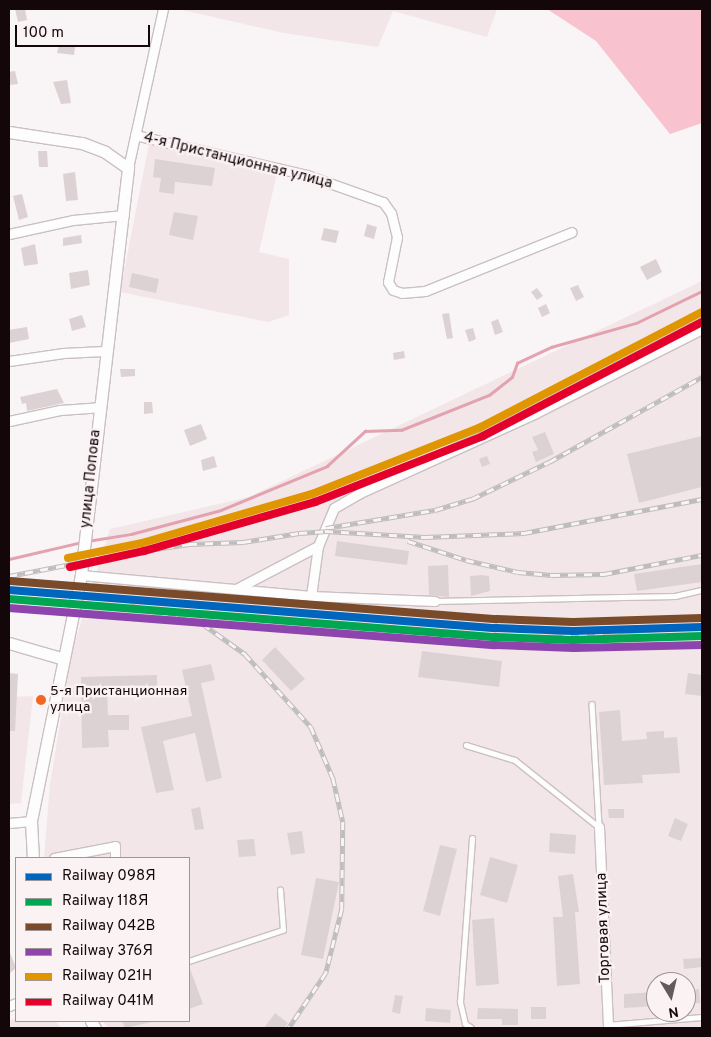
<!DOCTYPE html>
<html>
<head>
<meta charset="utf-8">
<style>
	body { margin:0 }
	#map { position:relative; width:711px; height:1037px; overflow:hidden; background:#f9f4f5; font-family:Overpass,sans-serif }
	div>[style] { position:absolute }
	.built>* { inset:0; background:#f3e6e8 }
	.forest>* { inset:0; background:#f8c2ce }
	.stream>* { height:2.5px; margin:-1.25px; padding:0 1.25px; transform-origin:1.25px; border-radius:1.25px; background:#e3a2b0 }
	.building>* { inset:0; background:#dcd2d4 }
	.roads { filter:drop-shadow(1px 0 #cac0c2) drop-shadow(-1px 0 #cac0c2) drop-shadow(0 1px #cac0c2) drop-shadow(0 -1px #cac0c2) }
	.service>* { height:4.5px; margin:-2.25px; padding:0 2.25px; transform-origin:2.25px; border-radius:2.25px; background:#fefdfe }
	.minor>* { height:9px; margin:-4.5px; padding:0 4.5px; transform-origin:4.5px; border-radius:4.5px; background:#fefdfe }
	.tertiary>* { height:11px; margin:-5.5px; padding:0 5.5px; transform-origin:5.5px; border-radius:5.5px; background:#fefdfe }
	.rail>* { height:4.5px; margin-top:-2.25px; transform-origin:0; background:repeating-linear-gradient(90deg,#fbf2f4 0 8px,#bebdbd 0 16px); box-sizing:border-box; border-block:1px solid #bebdbd }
	.rail-1>* { height:8px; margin:-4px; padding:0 4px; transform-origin:4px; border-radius:4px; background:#0065bd }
	.rail-2>* { height:8px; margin:-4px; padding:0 4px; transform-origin:4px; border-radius:4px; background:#00a651 }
	.rail-3>* { height:8px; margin:-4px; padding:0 4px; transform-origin:4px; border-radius:4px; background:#7a4b2a }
	.rail-4>* { height:8px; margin:-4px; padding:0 4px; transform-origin:4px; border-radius:4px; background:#8e44ad }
	.rail-5>* { height:8px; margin:-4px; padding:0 4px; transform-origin:4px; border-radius:4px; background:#e09601 }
	.rail-6>* { height:8px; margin:-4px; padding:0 4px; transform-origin:4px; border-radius:4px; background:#e4002b }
	.dots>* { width:14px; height:14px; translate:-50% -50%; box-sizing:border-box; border:2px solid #fbf2f4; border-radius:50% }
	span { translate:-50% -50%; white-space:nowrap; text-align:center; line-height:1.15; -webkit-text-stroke:4.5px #fbf2f4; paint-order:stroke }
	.bus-label { font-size:14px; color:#14070a }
	.left { translate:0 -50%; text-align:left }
	.street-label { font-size:15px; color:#14070a }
	.frame { position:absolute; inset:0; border:10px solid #14070a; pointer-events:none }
	.legend { position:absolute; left:15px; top:857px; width:175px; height:165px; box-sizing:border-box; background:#fbf2f4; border:1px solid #9f9496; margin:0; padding:6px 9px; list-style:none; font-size:15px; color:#14070a }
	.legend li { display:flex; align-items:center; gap:10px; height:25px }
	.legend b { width:25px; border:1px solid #9f9496 }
	.north { position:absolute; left:646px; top:972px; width:50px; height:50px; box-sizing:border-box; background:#fbf2f4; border:1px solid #9f9496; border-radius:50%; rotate:171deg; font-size:14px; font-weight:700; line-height:20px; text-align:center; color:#14070a }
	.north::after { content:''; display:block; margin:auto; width:18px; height:22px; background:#645a5c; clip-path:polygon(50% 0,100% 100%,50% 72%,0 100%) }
	.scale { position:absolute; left:15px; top:25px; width:135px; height:22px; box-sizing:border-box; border:2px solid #14070a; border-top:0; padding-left:6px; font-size:15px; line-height:18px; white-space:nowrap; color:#14070a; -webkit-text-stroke:4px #fbf2f4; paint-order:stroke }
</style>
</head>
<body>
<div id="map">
	<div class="built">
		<i style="clip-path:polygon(178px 9px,497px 9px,487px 37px,393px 11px,378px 47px,284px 33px)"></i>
		<i style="clip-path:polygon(149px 144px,277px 173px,259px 252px,289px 259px,289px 315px,268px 322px,120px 292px)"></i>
		<i style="clip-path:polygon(evenodd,702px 281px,702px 1028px,108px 1028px,103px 1021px,189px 1021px,189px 858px,44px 858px,50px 784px,72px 651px,110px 529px,249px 497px,702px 281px,656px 982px,686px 982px,686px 1012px,656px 1012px,656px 982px)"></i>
		<i style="clip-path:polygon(33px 696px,21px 803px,9px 804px,9px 697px)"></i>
		<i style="clip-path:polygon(16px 1018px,16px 1021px,56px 1021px,61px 1028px,9px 1028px,9px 1021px)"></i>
	</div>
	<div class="forest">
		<i style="clip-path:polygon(547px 9px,702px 9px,702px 123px,670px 134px,596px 41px)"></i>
	</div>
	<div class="stream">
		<i style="left:87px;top:541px;width:45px;rotate:-9deg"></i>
		<i style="left:131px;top:534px;width:93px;rotate:-14.9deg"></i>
		<i style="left:221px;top:510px;width:115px;rotate:-22.5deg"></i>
		<i style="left:327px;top:466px;width:52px;rotate:-42.6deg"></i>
		<i style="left:365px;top:431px;width:36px;rotate:-2deg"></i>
		<i style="left:401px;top:430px;width:95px;rotate:-21.7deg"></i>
		<i style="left:489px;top:395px;width:29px;rotate:-38deg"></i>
		<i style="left:512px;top:377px;width:15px;rotate:-70deg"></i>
		<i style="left:517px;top:363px;width:38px;rotate:-25deg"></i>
		<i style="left:551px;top:347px;width:88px;rotate:-15.8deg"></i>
		<i style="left:636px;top:323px;width:73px;rotate:-25.9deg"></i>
		<i style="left:9px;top:559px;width:75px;rotate:-13.1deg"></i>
	</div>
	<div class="building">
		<i style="clip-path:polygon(15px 9px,25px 9px,27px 20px,18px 22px)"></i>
		<i style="clip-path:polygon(59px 45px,75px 47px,74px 55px,57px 53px)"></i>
		<i style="clip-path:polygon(15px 71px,18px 84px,9px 85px,9px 72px)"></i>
		<i style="clip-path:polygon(67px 80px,71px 103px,61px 104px,53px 82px)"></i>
		<i style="clip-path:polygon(38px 151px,47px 151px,48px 167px,39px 167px)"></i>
		<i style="clip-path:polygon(155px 159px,215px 168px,212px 186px,175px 182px,174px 194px,159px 192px,161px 178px,153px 177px)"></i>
		<i style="clip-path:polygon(75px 172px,78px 200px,66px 201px,63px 174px)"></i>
		<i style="clip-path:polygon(22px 194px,28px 217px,19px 220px,13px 196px)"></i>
		<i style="clip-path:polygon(174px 212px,198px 216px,193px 240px,169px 235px)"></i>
		<i style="clip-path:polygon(367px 224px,377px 227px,374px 239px,364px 236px)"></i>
		<i style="clip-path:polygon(324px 228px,339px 231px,336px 243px,321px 240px)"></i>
		<i style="clip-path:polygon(81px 235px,82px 243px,63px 246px,63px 238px)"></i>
		<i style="clip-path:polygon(35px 244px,38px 264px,24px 266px,21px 248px)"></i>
		<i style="clip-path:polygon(656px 259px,662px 272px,647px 280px,640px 267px)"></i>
		<i style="clip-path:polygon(88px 270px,90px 285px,71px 289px,69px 273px)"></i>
		<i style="clip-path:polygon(132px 273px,159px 279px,156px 293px,129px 287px)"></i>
		<i style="clip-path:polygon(578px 285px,584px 297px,576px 301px,570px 288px)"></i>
		<i style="clip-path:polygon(537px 288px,543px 296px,537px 300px,531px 292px)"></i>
		<i style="clip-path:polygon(546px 304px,550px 313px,542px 317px,538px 308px)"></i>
		<i style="clip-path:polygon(449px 313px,453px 338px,447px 339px,442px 314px)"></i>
		<i style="clip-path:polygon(82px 315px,86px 327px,72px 331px,69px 319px)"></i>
		<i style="clip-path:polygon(498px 319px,503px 332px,495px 335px,491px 322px)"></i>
		<i style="clip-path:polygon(27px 327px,29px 339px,9px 343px,9px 330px)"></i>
		<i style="clip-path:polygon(473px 328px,476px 339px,469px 342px,465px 330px)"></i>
		<i style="clip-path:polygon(404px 351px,405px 358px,394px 360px,393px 353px)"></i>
		<i style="clip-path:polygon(120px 369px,135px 369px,135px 376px,121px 377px)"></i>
		<i style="clip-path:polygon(57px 389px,64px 403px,27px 411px,26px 403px,22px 404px,20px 397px)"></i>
		<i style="clip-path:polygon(144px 402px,152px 402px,153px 413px,144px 414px)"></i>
		<i style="clip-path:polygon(201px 424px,207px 439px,190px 446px,184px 430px)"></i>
		<i style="clip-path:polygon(545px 432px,554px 454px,536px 462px,532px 452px,538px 450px,532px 437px)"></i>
		<i style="clip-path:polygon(702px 436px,702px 487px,639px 503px,627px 454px)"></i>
		<i style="clip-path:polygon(214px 456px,217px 467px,203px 471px,201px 460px)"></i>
		<i style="clip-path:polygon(487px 456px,490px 464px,482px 467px,479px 459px)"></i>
		<i style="clip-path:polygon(337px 541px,409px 551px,407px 565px,335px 556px)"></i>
		<i style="clip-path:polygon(702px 564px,702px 582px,637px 591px,634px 574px)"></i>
		<i style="clip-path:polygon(448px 565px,449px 597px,429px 595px,428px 566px)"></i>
		<i style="clip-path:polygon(481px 575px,489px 576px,490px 591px,471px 596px,470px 576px)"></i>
		<i style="clip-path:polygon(275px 647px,305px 679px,291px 691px,262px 660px)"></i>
		<i style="clip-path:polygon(422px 651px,502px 661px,499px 687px,418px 677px)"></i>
		<i style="clip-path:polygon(211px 664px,215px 680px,201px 683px,222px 778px,206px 782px,195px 733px,163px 741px,174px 790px,156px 793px,141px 727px,192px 716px,182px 670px)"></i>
		<i style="clip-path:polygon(9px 673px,18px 674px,15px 731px,9px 731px)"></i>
		<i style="clip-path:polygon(688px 673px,702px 675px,702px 696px,685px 694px)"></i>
		<i style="clip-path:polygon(157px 675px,157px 689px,133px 689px,132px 684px,129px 689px,107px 690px,108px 715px,129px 715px,129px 730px,108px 730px,109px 747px,82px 748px,81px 677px)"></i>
		<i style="clip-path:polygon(620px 710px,622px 741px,647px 739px,646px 732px,664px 731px,664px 738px,677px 737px,680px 773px,642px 775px,643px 783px,604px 785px,599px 712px)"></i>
		<i style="clip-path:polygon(200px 807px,204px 829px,195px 830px,191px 809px)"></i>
		<i style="clip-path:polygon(608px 809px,624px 809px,624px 818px,609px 818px)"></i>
		<i style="clip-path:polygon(675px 818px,688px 824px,681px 841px,668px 836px)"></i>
		<i style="clip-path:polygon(302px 831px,305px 853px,291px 855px,287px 833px)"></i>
		<i style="clip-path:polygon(550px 833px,576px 835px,575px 854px,549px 852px)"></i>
		<i style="clip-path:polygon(254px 839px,256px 856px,239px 857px,237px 840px)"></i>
		<i style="clip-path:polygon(440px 845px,457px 849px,440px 916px,423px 911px)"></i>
		<i style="clip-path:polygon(490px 857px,518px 865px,507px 903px,480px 895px)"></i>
		<i style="clip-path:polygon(573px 874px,579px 912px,575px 912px,580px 984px,557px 986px,553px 917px,563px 917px,558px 876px)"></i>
		<i style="clip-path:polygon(316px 878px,339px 882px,323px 959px,301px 955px)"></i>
		<i style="clip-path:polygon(494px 918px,499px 984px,476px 986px,472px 920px)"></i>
		<i style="clip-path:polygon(9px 950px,16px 968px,9px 974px)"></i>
		<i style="clip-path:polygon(702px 958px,702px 967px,684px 969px,683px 959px)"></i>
		<i style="clip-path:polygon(189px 966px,203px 1004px,189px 1009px)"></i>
		<i style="clip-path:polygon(699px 989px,700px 1003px,686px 1004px,686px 990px)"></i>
		<i style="clip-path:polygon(656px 992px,656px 1006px,624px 1008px,624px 994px)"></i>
		<i style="clip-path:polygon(395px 995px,403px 996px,400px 1014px,392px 1012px)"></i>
		<i style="clip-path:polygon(531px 1007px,546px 1007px,546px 1019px,531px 1019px)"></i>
		<i style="clip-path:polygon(426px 1008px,451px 1010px,450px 1023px,425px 1021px)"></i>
		<i style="clip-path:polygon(478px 1008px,518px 1009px,518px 1025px,502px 1025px,502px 1019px,477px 1019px)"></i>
		<i style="clip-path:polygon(275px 1013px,288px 1023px,284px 1028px,264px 1028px)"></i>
		<i style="clip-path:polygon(122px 1021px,152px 1021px,152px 1022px,125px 1028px)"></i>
	</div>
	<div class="roads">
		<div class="service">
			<i style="left:435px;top:601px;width:240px;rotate:-1.2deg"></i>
			<i style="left:675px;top:596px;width:28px;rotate:-13deg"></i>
			<i style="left:592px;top:704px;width:123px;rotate:86.7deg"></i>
			<i style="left:466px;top:745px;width:51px;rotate:17deg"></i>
			<i style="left:515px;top:760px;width:107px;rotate:38.6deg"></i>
			<i style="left:189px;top:961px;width:99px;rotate:-18.3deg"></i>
			<i style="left:283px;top:930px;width:40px;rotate:-94.3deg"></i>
			<i style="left:607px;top:1025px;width:95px;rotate:-4.8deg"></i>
			<i style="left:471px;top:1028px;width:7px;rotate:-146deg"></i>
			<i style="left:465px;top:1024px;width:23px;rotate:-103deg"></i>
			<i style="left:460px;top:1002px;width:164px;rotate:-85.8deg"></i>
		</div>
		<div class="minor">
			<i style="left:135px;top:135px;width:177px;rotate:13.1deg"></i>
			<i style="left:307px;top:175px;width:81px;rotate:19.6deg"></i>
			<i style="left:383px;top:202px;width:14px;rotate:54deg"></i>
			<i style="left:391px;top:213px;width:25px;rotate:76deg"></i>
			<i style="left:397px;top:237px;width:46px;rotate:101.3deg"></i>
			<i style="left:388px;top:282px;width:9px;rotate:58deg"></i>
			<i style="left:393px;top:290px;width:9px;rotate:18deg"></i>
			<i style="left:402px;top:293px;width:23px;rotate:-5deg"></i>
			<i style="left:425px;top:291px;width:158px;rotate:-21.9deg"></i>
			<i style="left:128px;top:168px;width:163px;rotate:-77.6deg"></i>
			<i style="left:9px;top:234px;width:66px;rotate:-12.3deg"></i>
			<i style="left:73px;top:220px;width:51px;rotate:-5.6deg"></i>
			<i style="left:9px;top:361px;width:55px;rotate:-8.4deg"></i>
			<i style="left:63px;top:353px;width:41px;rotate:-2.8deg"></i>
			<i style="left:9px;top:421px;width:52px;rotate:-12.2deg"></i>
			<i style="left:60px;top:410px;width:39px;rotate:-4deg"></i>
			<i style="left:81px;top:575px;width:231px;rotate:5.2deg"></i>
			<i style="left:311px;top:596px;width:124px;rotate:2.3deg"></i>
			<i style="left:236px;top:589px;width:93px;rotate:-27.7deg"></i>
			<i style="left:311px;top:596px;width:50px;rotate:-82deg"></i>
			<i style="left:318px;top:546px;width:41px;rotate:-67.2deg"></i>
			<i style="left:334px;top:508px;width:30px;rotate:-30deg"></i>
			<i style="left:360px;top:493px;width:193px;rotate:-24.4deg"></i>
			<i style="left:536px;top:413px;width:186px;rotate:-26.8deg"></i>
			<i style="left:9px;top:823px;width:22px;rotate:-5deg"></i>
			<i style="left:599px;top:827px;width:201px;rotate:87.4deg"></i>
			<i style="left:54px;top:858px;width:62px;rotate:-11.1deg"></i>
			<i style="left:115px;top:846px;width:12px;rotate:90deg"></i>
			<i style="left:9px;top:1006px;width:8px;rotate:-23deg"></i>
		</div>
		<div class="tertiary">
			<i style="left:9px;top:132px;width:74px;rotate:8.6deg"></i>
			<i style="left:82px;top:143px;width:25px;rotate:21deg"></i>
			<i style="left:105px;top:152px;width:28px;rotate:35deg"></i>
			<i style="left:128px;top:168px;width:410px;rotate:96.6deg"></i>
			<i style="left:81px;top:575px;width:251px;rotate:101.5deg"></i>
			<i style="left:31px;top:821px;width:37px;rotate:87deg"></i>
			<i style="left:9px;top:643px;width:57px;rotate:16.2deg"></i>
			<i style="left:91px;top:1021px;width:8px;rotate:60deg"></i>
		</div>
	</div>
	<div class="rail">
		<i style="left:326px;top:528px;width:110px;rotate:-9.4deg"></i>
		<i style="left:435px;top:510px;width:39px;rotate:-17deg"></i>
		<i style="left:472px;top:499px;width:85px;rotate:-25.7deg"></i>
		<i style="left:549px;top:462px;width:175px;rotate:-29.1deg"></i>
		<i style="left:185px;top:539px;width:135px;rotate:-16.3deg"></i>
		<i style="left:315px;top:501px;width:91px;rotate:-21.2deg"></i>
		<i style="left:400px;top:468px;width:92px;rotate:-23deg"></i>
		<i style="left:485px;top:432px;width:245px;rotate:-27.5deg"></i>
		<i style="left:408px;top:541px;width:61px;rotate:18.1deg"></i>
		<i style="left:466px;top:560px;width:53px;rotate:13deg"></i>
		<i style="left:518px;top:572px;width:34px;rotate:5deg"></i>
		<i style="left:552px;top:575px;width:52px;rotate:-1.1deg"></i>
		<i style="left:604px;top:574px;width:100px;rotate:-11deg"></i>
		<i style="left:9px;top:576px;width:127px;rotate:-10.9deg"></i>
		<i style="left:134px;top:552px;width:56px;rotate:-8.3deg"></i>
		<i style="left:189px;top:544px;width:54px;rotate:-2.1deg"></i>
		<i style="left:243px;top:542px;width:57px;rotate:-9.1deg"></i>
		<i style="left:299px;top:533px;width:26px;rotate:-4deg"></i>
		<i style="left:325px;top:531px;width:100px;rotate:3.4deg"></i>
		<i style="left:425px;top:537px;width:99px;rotate:-2.3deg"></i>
		<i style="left:524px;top:533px;width:181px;rotate:-10.8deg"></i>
		<i style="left:129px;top:605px;width:76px;rotate:14.4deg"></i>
		<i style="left:203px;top:624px;width:52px;rotate:35.5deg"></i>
		<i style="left:245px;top:654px;width:98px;rotate:47.9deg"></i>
		<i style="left:311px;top:727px;width:56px;rotate:66.7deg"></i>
		<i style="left:333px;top:778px;width:45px;rotate:77.2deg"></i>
		<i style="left:343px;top:822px;width:87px;rotate:90.7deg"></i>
		<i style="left:342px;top:909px;width:66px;rotate:104deg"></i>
		<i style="left:326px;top:973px;width:66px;rotate:123.9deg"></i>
		<i style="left:531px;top:638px;width:128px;rotate:-4deg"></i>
	</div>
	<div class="rail-1">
		<i style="left:9px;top:590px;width:488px;rotate:4.5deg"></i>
		<i style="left:496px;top:628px;width:77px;rotate:2.2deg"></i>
		<i style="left:573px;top:631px;width:129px;rotate:-1.8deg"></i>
	</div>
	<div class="rail-2">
		<i style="left:9px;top:599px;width:488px;rotate:4.5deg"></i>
		<i style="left:496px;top:637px;width:77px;rotate:2.2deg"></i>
		<i style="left:573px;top:640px;width:129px;rotate:-1.8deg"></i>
	</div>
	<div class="rail-3">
		<i style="left:10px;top:581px;width:488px;rotate:4.5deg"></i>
		<i style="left:497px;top:619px;width:76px;rotate:2.3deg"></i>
		<i style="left:573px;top:622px;width:129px;rotate:-1.8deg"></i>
	</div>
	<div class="rail-4">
		<i style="left:9px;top:608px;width:487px;rotate:4.4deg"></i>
		<i style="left:495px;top:645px;width:79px;rotate:2.2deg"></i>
		<i style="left:574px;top:648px;width:128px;rotate:-1.3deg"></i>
	</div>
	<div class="rail-5">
		<i style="left:68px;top:558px;width:76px;rotate:-11.5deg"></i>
		<i style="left:142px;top:543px;width:177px;rotate:-16.1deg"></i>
		<i style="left:312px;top:494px;width:180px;rotate:-21.6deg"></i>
		<i style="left:479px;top:428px;width:251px;rotate:-27.5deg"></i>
	</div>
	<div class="rail-6">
		<i style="left:70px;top:567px;width:76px;rotate:-12.2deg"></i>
		<i style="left:144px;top:551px;width:178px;rotate:-16deg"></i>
		<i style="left:315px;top:502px;width:180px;rotate:-21.4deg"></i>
		<i style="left:483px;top:436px;width:247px;rotate:-27.5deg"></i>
	</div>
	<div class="dots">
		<i style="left:41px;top:700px;background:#f26522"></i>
	</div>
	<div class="bus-label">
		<span class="left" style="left:50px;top:700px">5-я Пристанционная<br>улица</span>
	</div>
	<div class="street-label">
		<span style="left:238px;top:161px;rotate:14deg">4-я Пристанционная улица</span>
		<span style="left:91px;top:479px;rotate:-84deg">улица Попова</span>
		<span style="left:604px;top:928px;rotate:-92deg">Торговая улица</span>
	</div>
	<div class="frame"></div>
	<ul class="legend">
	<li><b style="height:6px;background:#0065bd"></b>Railway 098Я</li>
	<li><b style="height:6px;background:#00a651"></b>Railway 118Я</li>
	<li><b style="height:6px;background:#7a4b2a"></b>Railway 042В</li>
	<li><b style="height:6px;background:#8e44ad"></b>Railway 376Я</li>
	<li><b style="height:6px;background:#e09601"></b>Railway 021Н</li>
	<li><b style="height:6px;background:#e4002b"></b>Railway 041М</li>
	</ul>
	<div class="north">N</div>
	<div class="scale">100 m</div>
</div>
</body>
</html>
